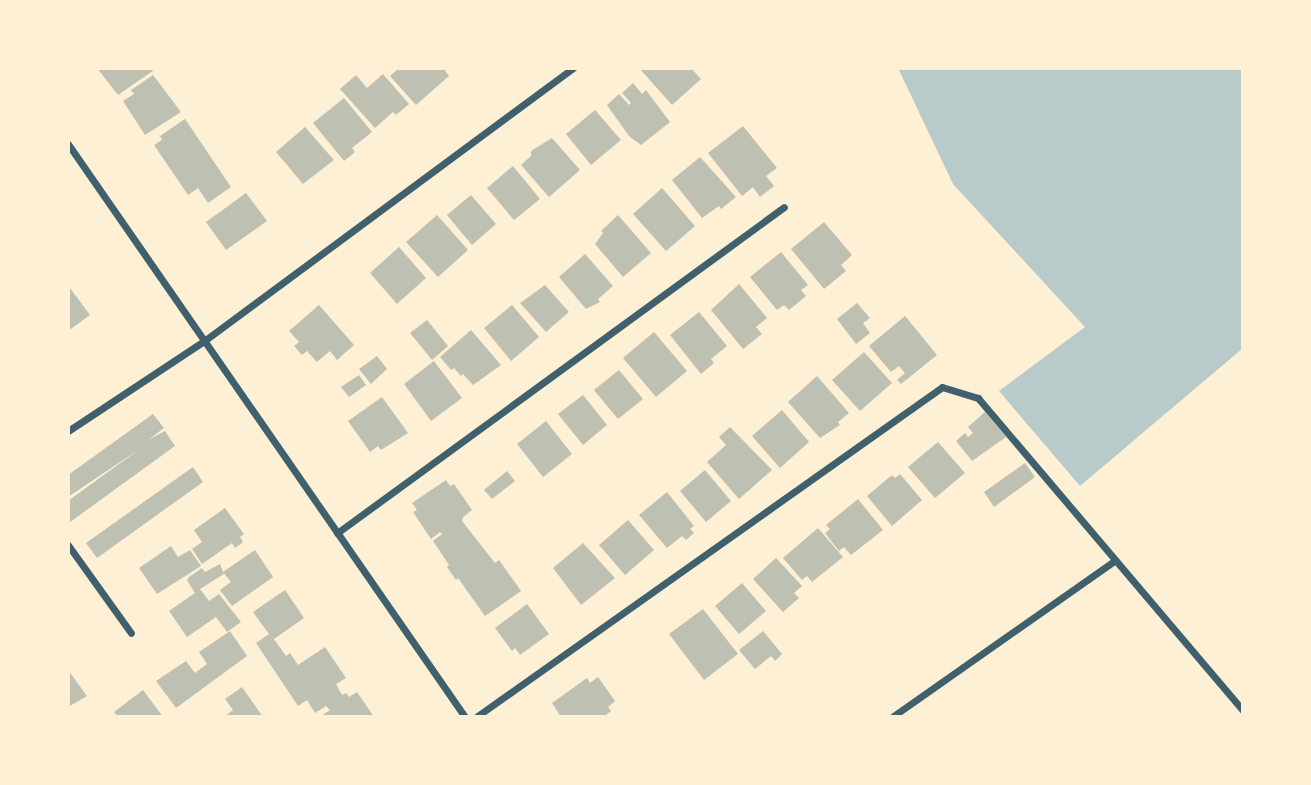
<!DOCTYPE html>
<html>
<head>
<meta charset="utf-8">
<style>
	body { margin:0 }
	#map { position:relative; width:1311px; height:785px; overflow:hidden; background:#fdf0d5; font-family:Rubik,sans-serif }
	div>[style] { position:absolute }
	.green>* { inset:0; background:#b9caca }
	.building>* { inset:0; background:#bec0b2 }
	.minor>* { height:7px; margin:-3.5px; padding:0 3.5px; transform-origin:3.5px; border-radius:3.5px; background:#3f606c }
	span { translate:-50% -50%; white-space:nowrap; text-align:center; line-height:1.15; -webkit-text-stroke:5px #fdf0d5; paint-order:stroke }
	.frame { position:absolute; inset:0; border:70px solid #fdf0d5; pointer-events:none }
</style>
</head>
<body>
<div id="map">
	<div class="green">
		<i style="clip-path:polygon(898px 68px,1243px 68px,1243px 348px,1080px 486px,999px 391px,1085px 327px,953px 184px)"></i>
	</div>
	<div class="building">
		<i style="clip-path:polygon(97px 68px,153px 68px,154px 70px,118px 95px)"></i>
		<i style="clip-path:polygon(399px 68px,443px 68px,449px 76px,416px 105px,390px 76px)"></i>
		<i style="clip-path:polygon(639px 68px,691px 68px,701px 79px,672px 105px)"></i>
		<i style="clip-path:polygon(383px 74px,409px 104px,396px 115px,393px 112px,375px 128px,340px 89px,356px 75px,367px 88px)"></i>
		<i style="clip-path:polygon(153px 75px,181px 112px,145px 135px,123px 101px,134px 94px,131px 90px)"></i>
		<i style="clip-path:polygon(633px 83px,642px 94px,646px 90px,670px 122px,641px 145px,629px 136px,607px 105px,619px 94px,629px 105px,631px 103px,622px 93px)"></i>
		<i style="clip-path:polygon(344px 98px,372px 132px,352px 148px,355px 152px,344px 161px,313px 123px)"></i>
		<i style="clip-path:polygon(595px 110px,621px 140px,591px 165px,566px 134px)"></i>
		<i style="clip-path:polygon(185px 119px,231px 187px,208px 203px,198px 188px,188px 195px,154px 145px,162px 140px,160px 136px)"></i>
		<i style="clip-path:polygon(743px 126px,777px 168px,766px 176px,774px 186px,760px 197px,753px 187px,742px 196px,708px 153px)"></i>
		<i style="clip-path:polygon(305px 127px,334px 160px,303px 184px,276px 152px)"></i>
		<i style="clip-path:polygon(552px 138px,580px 170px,549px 197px,521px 165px,531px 156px,531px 151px)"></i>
		<i style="clip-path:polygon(700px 157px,736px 197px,721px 209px,719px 206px,702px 218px,672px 180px)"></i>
		<i style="clip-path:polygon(513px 166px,540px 199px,514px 220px,487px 188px)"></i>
		<i style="clip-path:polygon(662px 188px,695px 226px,666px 251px,633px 214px)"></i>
		<i style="clip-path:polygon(246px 193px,267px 221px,226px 250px,206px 222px)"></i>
		<i style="clip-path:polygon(471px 195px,496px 224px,472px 245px,447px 215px)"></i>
		<i style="clip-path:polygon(437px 215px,468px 250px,438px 277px,406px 242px)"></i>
		<i style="clip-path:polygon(618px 215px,651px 253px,623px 277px,595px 244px,603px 233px,601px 231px)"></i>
		<i style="clip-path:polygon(824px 222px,852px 255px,841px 265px,846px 271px,824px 289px,791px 249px)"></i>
		<i style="clip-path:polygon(399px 247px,426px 278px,397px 304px,370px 273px)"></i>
		<i style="clip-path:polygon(781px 252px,808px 285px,801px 290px,806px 296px,789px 310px,784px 305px,777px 310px,750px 277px)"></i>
		<i style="clip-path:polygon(585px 254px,613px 286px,598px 299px,600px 302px,586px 309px,559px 277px)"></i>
		<i style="clip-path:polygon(739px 284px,767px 318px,756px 327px,762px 334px,743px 349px,711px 310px)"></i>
		<i style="clip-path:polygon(545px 285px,569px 312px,546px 332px,520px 303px)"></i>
		<i style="clip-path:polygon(70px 288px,90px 315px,68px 331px,68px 289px)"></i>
		<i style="clip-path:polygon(857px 303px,870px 318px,863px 323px,870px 333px,856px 344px,837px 319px)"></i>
		<i style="clip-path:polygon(319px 305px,354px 345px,337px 360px,330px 351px,317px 362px,307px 351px,302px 355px,294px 346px,299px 342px,289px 331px)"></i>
		<i style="clip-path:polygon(512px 305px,539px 337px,511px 361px,484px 328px)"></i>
		<i style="clip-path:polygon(699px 312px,727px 346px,711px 359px,714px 363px,701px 374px,670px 335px)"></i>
		<i style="clip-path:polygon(905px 316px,937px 355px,901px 384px,897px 380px,905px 373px,899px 366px,891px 372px,869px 346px)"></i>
		<i style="clip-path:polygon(427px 320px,448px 346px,432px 360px,410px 333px)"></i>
		<i style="clip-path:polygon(471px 330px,501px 365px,473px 385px,463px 374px,461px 376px,454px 368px,451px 370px,440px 357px)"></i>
		<i style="clip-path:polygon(654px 332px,687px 371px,656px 397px,623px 358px)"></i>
		<i style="clip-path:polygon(864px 352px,892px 383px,860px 411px,832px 380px)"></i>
		<i style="clip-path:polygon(377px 356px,387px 369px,371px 384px,359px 369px)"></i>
		<i style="clip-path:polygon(434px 361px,462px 398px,431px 421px,404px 384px)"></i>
		<i style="clip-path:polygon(619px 370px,643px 399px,618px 419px,594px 390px)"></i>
		<i style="clip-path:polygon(359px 375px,366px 385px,349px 397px,341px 387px)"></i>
		<i style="clip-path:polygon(817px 376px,849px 413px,838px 422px,840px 425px,820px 438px,788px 402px)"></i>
		<i style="clip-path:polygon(583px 395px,607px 425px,583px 445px,558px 414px)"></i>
		<i style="clip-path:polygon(382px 397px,408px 433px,381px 450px,378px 446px,370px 452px,348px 421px)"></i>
		<i style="clip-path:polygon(782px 410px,809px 442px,780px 468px,752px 436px)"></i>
		<i style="clip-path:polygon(985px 412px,1006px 437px,972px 461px,956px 441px,965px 433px,968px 437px,973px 433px,968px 427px)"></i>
		<i style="clip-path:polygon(153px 414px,164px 428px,148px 440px,165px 431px,175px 446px,70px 522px,68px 501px,141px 448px,68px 497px,68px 475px)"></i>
		<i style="clip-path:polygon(546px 421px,572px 454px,543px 477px,517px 444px)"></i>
		<i style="clip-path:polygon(730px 427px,772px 470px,739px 499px,707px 462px,726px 445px,719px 437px)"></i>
		<i style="clip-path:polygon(938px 442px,965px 473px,935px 498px,908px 467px)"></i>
		<i style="clip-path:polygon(1025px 463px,1035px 477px,994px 507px,984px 492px)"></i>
		<i style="clip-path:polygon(193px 467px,203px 482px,97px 558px,86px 543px)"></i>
		<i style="clip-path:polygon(705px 470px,731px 501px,706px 522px,680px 491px)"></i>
		<i style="clip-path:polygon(507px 471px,515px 481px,492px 499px,484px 490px)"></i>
		<i style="clip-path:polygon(900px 474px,922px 500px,892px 526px,867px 496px,892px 475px,895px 478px)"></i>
		<i style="clip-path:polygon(446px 480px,450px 486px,454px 484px,472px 510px,463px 517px,462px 521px,495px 563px,499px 560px,521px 591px,485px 616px,458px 578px,456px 580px,447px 567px,449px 565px,433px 541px,442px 534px,440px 532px,431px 539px,413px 512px,417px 510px,412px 503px)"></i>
		<i style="clip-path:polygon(667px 492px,694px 526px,690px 529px,694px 533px,686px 540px,682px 536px,667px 548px,639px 515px)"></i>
		<i style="clip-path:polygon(858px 499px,883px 530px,851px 555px,844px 547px,839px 551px,825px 533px,830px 529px,826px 525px)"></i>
		<i style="clip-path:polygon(225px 508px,244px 534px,240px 537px,243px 542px,235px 548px,232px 543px,202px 564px,192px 549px,202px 542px,194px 530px)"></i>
		<i style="clip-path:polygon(628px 520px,654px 550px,625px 575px,599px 545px)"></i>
		<i style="clip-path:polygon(818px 528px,843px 557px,812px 582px,807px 576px,802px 580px,783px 558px)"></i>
		<i style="clip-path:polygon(583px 543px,615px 578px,581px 605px,553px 568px)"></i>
		<i style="clip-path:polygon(171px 546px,178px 557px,190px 550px,201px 566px,157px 594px,139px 568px)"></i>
		<i style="clip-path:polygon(255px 550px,273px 577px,232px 606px,220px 590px,231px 582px,223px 572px)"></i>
		<i style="clip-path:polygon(776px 558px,802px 586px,794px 593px,799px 598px,783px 612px,753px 579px)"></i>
		<i style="clip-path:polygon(220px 564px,224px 574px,200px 589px,209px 601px,219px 594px,241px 622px,227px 632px,216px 617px,187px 637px,169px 611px,195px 593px,187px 580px,189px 577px,202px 568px,205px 572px)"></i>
		<i style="clip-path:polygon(742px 583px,766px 611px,739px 634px,715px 606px)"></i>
		<i style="clip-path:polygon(285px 590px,304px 618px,274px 639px,286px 656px,290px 653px,298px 665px,325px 647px,346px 678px,336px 684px,342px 695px,346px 693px,349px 697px,357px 692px,374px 717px,320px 717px,330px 710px,326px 706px,315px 713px,307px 700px,298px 706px,256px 643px,269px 634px,253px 612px)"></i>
		<i style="clip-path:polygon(527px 604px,549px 634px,520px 655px,515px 648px,512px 651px,495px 628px)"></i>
		<i style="clip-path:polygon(703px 609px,738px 654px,704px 680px,669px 634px)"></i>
		<i style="clip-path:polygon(230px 631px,247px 656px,176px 708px,156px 681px,186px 661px,195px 673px,207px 664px,199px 652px)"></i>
		<i style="clip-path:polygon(763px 631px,782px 654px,775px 661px,771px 656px,755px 669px,739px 650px)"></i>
		<i style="clip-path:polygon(68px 670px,87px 696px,68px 707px)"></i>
		<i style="clip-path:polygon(598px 677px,615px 701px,608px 707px,611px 711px,603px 717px,561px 717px,552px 703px,587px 678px,590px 683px)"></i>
		<i style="clip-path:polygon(242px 687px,263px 717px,224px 717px,233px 710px,225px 699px)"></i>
		<i style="clip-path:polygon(143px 690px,163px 717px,118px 717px,114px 712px)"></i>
	</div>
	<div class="minor">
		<i style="left:68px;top:144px;width:697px;rotate:55.28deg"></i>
		<i style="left:68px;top:431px;width:163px;rotate:-33.5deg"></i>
		<i style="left:204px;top:341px;width:459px;rotate:-36.5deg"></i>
		<i style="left:337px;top:533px;width:553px;rotate:-36.1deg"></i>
		<i style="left:68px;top:545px;width:108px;rotate:54.4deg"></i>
		<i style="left:476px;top:717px;width:571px;rotate:-35.3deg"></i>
		<i style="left:942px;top:387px;width:38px;rotate:17deg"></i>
		<i style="left:978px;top:398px;width:410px;rotate:49.7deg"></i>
		<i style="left:892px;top:717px;width:273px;rotate:-35.1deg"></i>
	</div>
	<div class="frame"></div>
</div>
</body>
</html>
